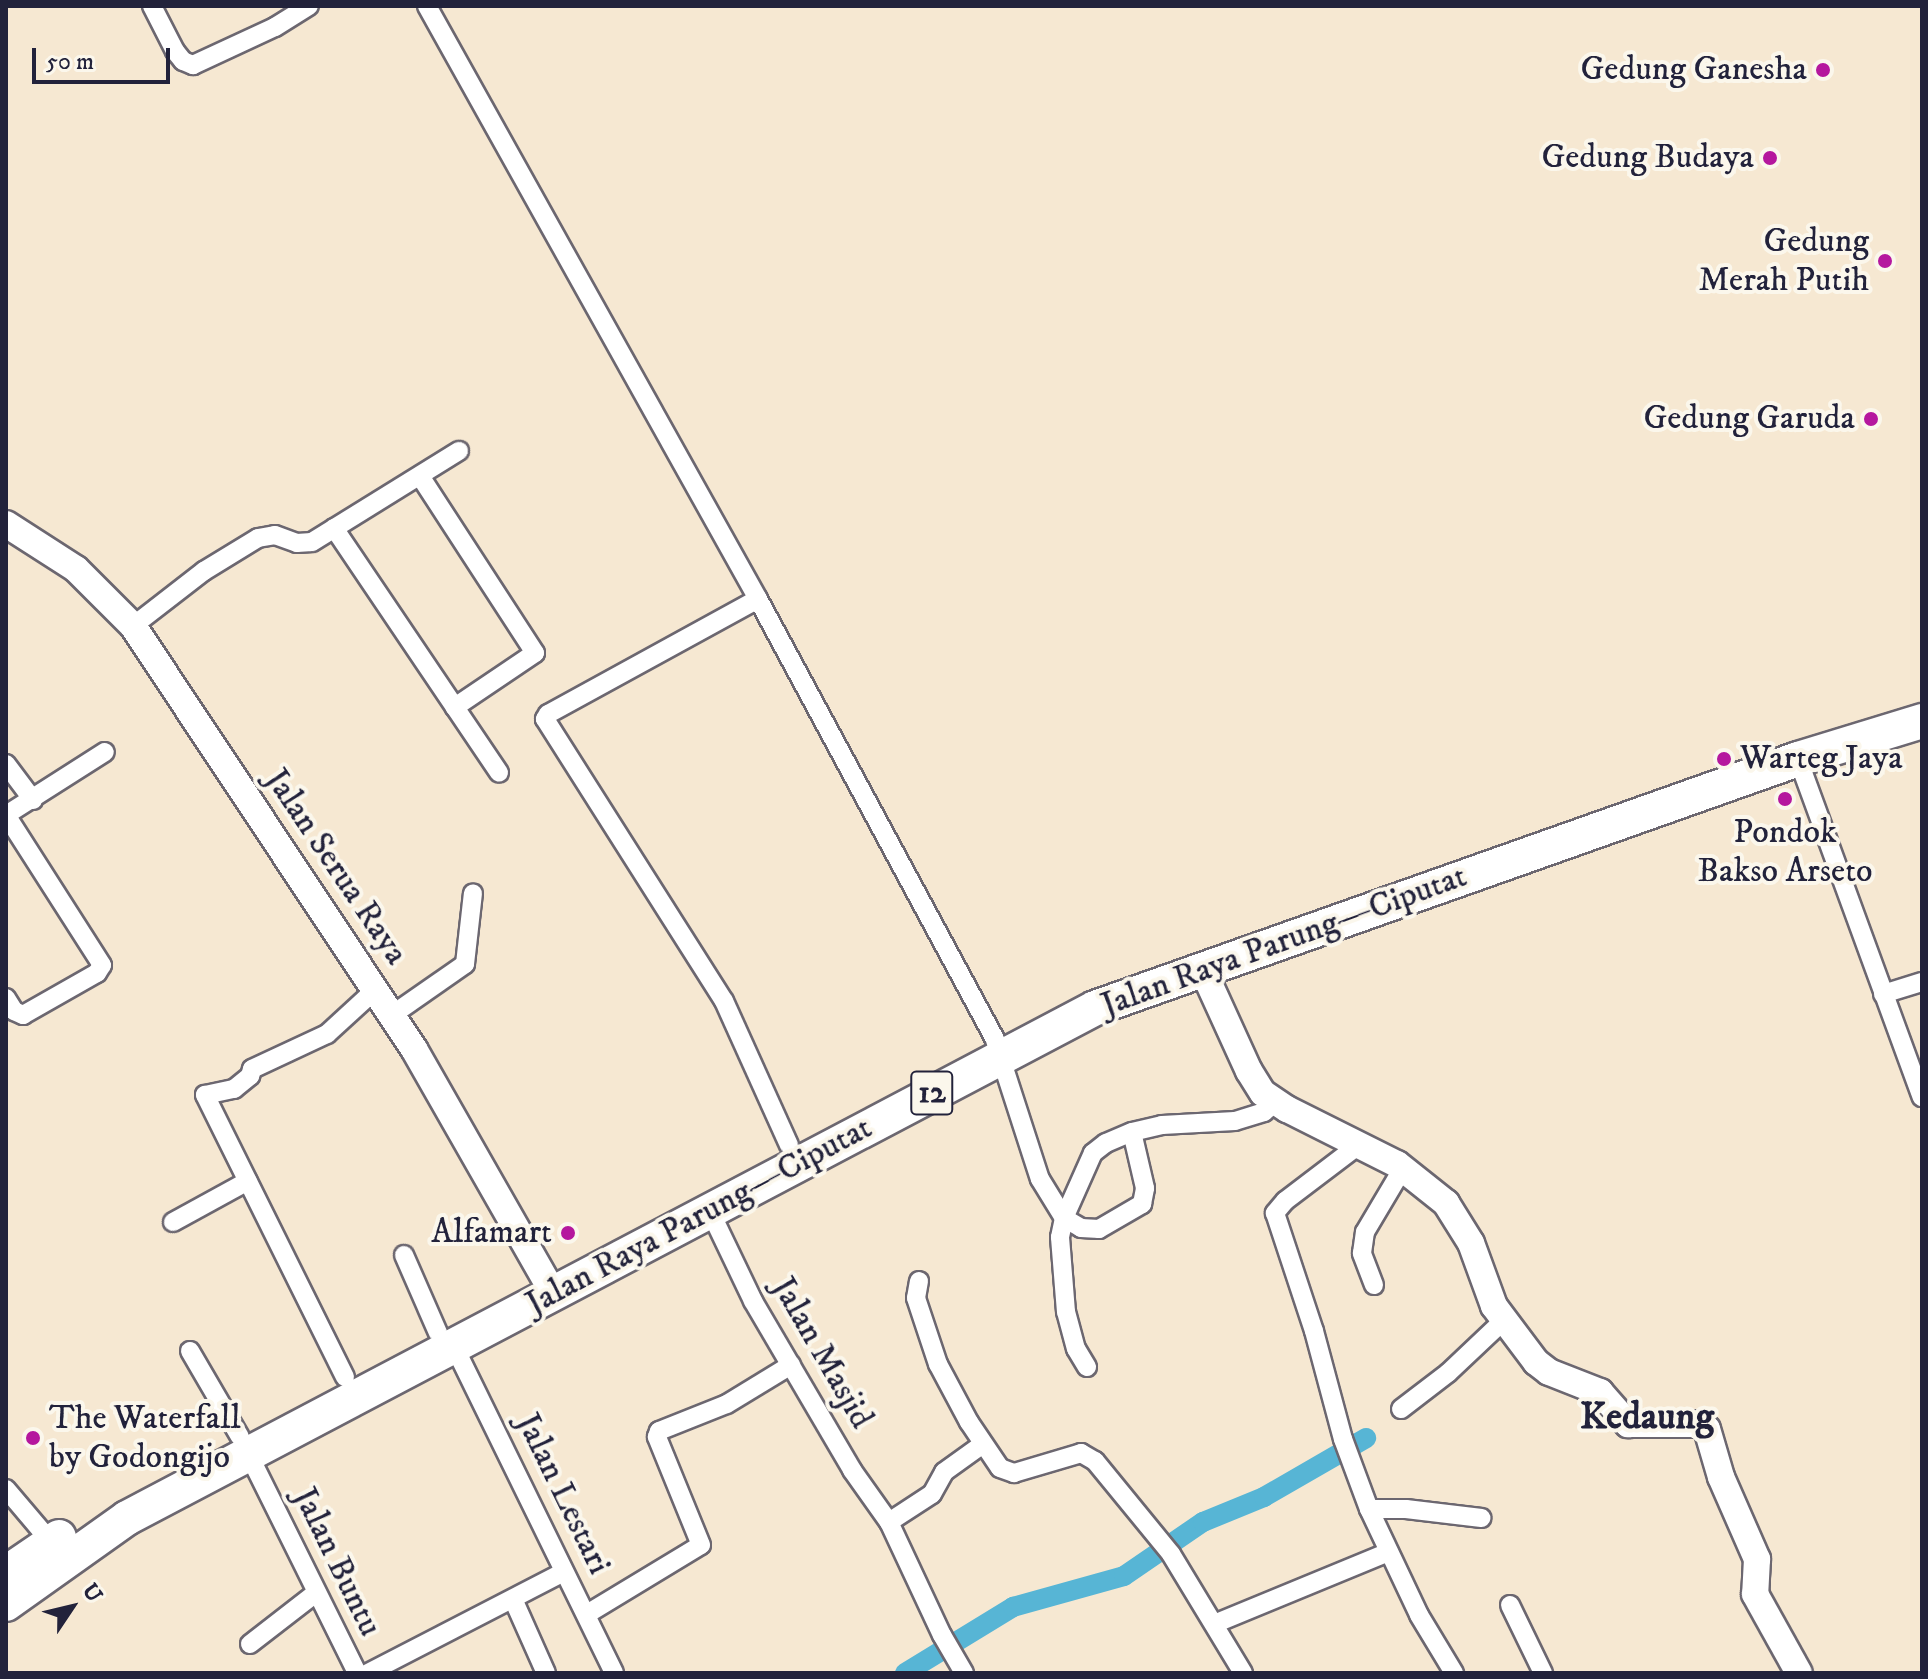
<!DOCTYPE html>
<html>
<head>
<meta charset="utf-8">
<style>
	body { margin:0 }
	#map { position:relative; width:1928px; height:1679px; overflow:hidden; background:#f6e8d2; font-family:"IM FELL DW Pica",serif }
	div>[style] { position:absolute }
	.canal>* { height:20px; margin:-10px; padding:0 10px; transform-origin:10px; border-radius:10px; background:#57b5d5 }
	.roads { filter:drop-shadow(2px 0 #6c6770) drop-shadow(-2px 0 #6c6770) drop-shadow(0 2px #6c6770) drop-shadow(0 -2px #6c6770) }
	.street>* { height:18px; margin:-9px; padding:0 9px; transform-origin:9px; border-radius:9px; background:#fff }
	.secondary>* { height:26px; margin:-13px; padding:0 13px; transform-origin:13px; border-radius:13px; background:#fff }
	.highway>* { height:34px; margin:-17px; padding:0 17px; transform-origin:17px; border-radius:17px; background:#fff }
	.dots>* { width:22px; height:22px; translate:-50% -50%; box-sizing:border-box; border:4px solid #fbf7ec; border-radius:50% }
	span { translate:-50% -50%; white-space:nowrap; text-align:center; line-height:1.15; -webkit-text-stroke:8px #fbf7ec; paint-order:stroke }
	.shield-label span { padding:2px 6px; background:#fbf7ec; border:2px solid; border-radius:6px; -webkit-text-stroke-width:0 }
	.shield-label { font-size:32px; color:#22223b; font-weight:700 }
	.poi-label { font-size:34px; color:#22223b }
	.right { translate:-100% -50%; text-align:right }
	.left { translate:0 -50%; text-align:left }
	.street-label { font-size:34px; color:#22223b }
	.quarter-label { font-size:38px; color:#22223b; font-weight:700 }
	.frame { position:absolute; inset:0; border:8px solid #22223b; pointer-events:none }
	.north { position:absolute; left:32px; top:1567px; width:80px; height:80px; -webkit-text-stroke:6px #fbf7ec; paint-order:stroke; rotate:55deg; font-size:22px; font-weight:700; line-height:32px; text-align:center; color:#22223b }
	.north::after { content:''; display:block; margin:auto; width:28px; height:36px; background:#22223b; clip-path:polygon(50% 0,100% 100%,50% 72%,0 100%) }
	.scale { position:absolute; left:32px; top:48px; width:138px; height:36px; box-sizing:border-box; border:4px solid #22223b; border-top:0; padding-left:10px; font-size:24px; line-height:28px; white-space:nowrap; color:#22223b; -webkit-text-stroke:6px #fbf7ec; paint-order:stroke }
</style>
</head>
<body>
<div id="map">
	<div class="canal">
		<i style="left:905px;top:1673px;width:127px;rotate:-31.4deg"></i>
		<i style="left:1013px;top:1607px;width:115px;rotate:-15.6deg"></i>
		<i style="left:1124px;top:1576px;width:96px;rotate:-34.4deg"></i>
		<i style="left:1203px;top:1522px;width:66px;rotate:-22.3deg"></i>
		<i style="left:1264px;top:1497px;width:118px;rotate:-30deg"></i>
	</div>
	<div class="roads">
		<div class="street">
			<i style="left:152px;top:6px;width:51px;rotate:62.9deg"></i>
			<i style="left:175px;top:51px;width:13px;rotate:51deg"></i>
			<i style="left:183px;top:61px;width:11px;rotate:22deg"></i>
			<i style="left:193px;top:65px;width:90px;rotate:-24.9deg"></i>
			<i style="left:275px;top:27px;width:40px;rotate:-32deg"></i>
			<i style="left:427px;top:6px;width:679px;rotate:60.83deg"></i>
			<i style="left:758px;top:599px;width:498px;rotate:61.7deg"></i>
			<i style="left:994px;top:1037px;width:149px;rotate:72.1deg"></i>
			<i style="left:1040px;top:1179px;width:46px;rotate:58.4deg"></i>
			<i style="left:1064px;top:1218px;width:20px;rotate:30deg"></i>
			<i style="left:1081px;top:1228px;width:18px;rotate:3deg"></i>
			<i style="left:1099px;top:1229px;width:50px;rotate:-30.2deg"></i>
			<i style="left:1142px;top:1204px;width:16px;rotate:-79deg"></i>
			<i style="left:1145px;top:1188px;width:57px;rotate:-103.1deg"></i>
			<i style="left:420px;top:476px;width:211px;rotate:57deg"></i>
			<i style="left:535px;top:653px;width:97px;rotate:146deg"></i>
			<i style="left:334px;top:528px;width:295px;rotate:56deg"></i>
			<i style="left:758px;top:599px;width:239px;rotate:151.3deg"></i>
			<i style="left:548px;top:714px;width:6px;rotate:121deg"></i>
			<i style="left:545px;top:719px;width:334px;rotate:57.6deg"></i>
			<i style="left:724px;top:1001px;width:158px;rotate:65.7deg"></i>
			<i style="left:133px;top:626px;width:90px;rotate:-37.8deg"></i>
			<i style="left:204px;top:571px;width:63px;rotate:-31.4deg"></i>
			<i style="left:258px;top:538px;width:17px;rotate:-10deg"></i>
			<i style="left:275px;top:535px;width:23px;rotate:20deg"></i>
			<i style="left:297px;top:543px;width:15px;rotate:-4deg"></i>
			<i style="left:312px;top:542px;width:173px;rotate:-31.8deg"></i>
			<i style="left:1798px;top:759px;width:360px;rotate:69.9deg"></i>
			<i style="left:6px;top:764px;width:45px;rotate:53.1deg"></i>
			<i style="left:6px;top:815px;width:117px;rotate:-32.5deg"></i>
			<i style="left:1883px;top:994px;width:41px;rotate:-17.1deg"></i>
			<i style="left:6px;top:998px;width:15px;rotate:58deg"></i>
			<i style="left:14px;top:1011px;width:10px;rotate:24deg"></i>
			<i style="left:23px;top:1015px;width:85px;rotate:-29.6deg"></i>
			<i style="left:97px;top:973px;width:9px;rotate:-58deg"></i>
			<i style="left:102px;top:965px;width:178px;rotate:-122.6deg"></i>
			<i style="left:392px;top:1015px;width:89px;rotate:-34.9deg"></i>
			<i style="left:465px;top:964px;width:71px;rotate:-83.6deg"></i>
			<i style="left:1360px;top:1144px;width:94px;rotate:142.8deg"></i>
			<i style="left:1285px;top:1201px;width:16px;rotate:130deg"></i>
			<i style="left:1275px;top:1213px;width:124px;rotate:71.7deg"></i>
			<i style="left:1314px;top:1331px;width:112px;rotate:75deg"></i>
			<i style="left:1343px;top:1439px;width:75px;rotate:69.6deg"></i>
			<i style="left:1369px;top:1509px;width:117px;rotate:64.7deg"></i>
			<i style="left:1419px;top:1615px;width:68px;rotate:58.9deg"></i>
			<i style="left:709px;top:1209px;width:102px;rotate:64.4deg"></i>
			<i style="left:753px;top:1301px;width:196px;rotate:59.6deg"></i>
			<i style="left:852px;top:1470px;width:64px;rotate:54.6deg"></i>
			<i style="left:889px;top:1522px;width:125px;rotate:64.9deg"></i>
			<i style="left:942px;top:1635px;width:44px;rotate:59.9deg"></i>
			<i style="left:173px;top:1222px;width:85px;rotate:-28.7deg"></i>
			<i style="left:404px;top:1255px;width:85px;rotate:66.4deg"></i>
			<i style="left:919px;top:1281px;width:17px;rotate:100deg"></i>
			<i style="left:916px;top:1298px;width:70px;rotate:71.6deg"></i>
			<i style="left:938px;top:1364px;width:66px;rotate:61.9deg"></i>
			<i style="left:969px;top:1422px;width:55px;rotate:56deg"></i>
			<i style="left:1000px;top:1468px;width:15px;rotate:20deg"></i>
			<i style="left:1014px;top:1473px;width:70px;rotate:-16.6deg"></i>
			<i style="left:1081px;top:1453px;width:16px;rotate:30deg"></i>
			<i style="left:1095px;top:1461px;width:120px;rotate:50.7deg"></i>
			<i style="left:1171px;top:1554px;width:139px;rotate:58.8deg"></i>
			<i style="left:1374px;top:1285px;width:34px;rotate:-111deg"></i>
			<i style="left:1362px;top:1253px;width:21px;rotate:-82deg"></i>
			<i style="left:1365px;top:1232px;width:74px;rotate:-59.3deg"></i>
			<i style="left:453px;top:1344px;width:366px;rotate:63.9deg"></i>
			<i style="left:190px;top:1351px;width:99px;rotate:59.8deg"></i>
			<i style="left:1087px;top:1367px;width:21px;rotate:-121deg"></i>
			<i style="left:1076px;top:1349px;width:38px;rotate:-105deg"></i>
			<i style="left:1066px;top:1312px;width:75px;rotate:-94.6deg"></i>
			<i style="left:1060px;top:1237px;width:19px;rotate:-78deg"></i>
			<i style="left:1064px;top:1218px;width:71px;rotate:-66deg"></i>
			<i style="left:1093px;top:1153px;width:16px;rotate:-38deg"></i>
			<i style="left:1106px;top:1143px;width:28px;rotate:-23deg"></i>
			<i style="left:1132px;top:1132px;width:31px;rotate:-13deg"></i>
			<i style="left:1162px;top:1125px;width:73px;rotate:-3.1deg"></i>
			<i style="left:1235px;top:1121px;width:30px;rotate:-17deg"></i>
			<i style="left:1264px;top:1112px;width:15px;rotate:-42deg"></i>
			<i style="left:345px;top:1377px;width:315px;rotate:-116.4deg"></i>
			<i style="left:205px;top:1095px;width:30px;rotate:-12deg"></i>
			<i style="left:234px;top:1089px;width:21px;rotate:-39deg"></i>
			<i style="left:250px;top:1076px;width:7px;rotate:-74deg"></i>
			<i style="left:252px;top:1069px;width:83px;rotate:-25deg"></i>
			<i style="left:327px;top:1034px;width:65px;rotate:-42.5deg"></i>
			<i style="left:1401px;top:1409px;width:59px;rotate:-37.5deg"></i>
			<i style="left:1448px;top:1373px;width:77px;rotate:-43.4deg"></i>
			<i style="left:249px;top:1455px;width:243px;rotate:63.6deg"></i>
			<i style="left:6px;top:1489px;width:70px;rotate:49.7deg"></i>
			<i style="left:1369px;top:1509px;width:37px"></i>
			<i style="left:1406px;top:1509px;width:76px;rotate:6.8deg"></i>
			<i style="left:889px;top:1522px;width:51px;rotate:-33.1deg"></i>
			<i style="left:932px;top:1494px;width:25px;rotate:-61deg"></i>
			<i style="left:944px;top:1472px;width:48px;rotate:-35.7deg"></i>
			<i style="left:513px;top:1599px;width:81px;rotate:66deg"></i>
			<i style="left:1510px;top:1605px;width:76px;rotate:64.1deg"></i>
			<i style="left:587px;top:1614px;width:133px;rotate:-31.2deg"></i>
			<i style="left:701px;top:1545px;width:117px;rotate:-112.2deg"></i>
			<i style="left:657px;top:1437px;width:6px;rotate:-72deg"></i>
			<i style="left:659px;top:1431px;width:73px;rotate:-21.7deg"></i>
			<i style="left:727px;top:1404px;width:75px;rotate:-31.4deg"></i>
			<i style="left:1214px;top:1624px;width:189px;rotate:-22.4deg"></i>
			<i style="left:250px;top:1644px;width:83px;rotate:-37.7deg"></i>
			<i style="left:368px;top:1673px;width:220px;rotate:-27.3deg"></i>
		</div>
		<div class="secondary">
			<i style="left:6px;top:524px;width:83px;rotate:32.7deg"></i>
			<i style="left:76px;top:569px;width:81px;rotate:45deg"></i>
			<i style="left:133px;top:626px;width:508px;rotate:56.4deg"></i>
			<i style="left:414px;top:1049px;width:282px;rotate:60.3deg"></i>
			<i style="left:1202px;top:968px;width:113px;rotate:65.5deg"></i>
			<i style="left:1249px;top:1071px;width:26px;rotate:58deg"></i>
			<i style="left:1263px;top:1093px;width:29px;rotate:34deg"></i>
			<i style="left:1287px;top:1109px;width:123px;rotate:26.6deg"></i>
			<i style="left:1397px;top:1164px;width:63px;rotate:38.5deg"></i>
			<i style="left:1446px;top:1203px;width:47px;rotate:58deg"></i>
			<i style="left:1471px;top:1243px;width:67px;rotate:69.9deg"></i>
			<i style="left:1494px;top:1306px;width:70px;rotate:53.1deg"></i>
			<i style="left:1536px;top:1362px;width:16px;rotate:38deg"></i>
			<i style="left:1549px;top:1372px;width:55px;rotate:21.4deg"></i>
			<i style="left:1600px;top:1392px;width:43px;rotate:48.8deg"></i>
			<i style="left:1628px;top:1424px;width:71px"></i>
			<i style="left:1699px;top:1424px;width:9px;rotate:32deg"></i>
			<i style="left:1707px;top:1429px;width:50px;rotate:73.7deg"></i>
			<i style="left:1721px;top:1477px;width:90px;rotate:66.3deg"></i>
			<i style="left:1757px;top:1559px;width:35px;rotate:93deg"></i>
			<i style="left:1755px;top:1594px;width:90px;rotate:60.9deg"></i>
		</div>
		<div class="highway">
			<i style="left:6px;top:1573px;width:64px;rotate:-34.2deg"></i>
			<i style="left:6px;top:1604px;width:148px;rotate:-35.4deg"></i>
			<i style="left:127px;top:1518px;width:1094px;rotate:-27.78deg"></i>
			<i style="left:1095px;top:1008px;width:746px;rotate:-19.5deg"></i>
			<i style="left:1798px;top:759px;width:130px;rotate:-17deg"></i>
		</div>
	</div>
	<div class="dots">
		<i style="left:1823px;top:70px;background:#b5179e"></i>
		<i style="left:1770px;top:158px;background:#b5179e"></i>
		<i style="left:1885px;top:261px;background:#b5179e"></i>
		<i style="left:1871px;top:419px;background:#b5179e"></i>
		<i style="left:1724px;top:759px;background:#b5179e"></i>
		<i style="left:1785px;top:799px;background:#b5179e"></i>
		<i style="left:568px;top:1233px;background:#b5179e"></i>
		<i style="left:33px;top:1438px;background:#b5179e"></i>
	</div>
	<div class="shield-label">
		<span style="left:932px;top:1093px">12</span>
	</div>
	<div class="poi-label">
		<span class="right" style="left:1807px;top:70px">Gedung Ganesha</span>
		<span class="right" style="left:1754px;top:158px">Gedung Budaya</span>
		<span class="right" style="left:1869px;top:261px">Gedung<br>Merah Putih</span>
		<span class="right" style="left:1855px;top:419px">Gedung Garuda</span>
		<span class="left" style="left:1740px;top:759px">Warteg Jaya</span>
		<span style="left:1785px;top:852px">Pondok<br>Bakso Arseto</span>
		<span class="right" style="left:552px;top:1233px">Alfamart</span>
		<span class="left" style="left:49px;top:1438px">The Waterfall<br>by Godongijo</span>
	</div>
	<div class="street-label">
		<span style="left:336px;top:867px;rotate:56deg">Jalan Serua Raya</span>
		<span style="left:1284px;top:941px;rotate:-20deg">Jalan Raya Parung—Ciputat</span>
		<span style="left:699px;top:1216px;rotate:-28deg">Jalan Raya Parung—Ciputat</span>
		<span style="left:822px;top:1353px;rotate:60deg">Jalan Masjid</span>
		<span style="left:563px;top:1494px;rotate:64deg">Jalan Lestari</span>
		<span style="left:337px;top:1562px;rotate:64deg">Jalan Buntu</span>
	</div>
	<div class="quarter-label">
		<span style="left:1647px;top:1418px">Kedaung</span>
	</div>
	<div class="frame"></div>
	<div class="north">U</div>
	<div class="scale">50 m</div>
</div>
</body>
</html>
